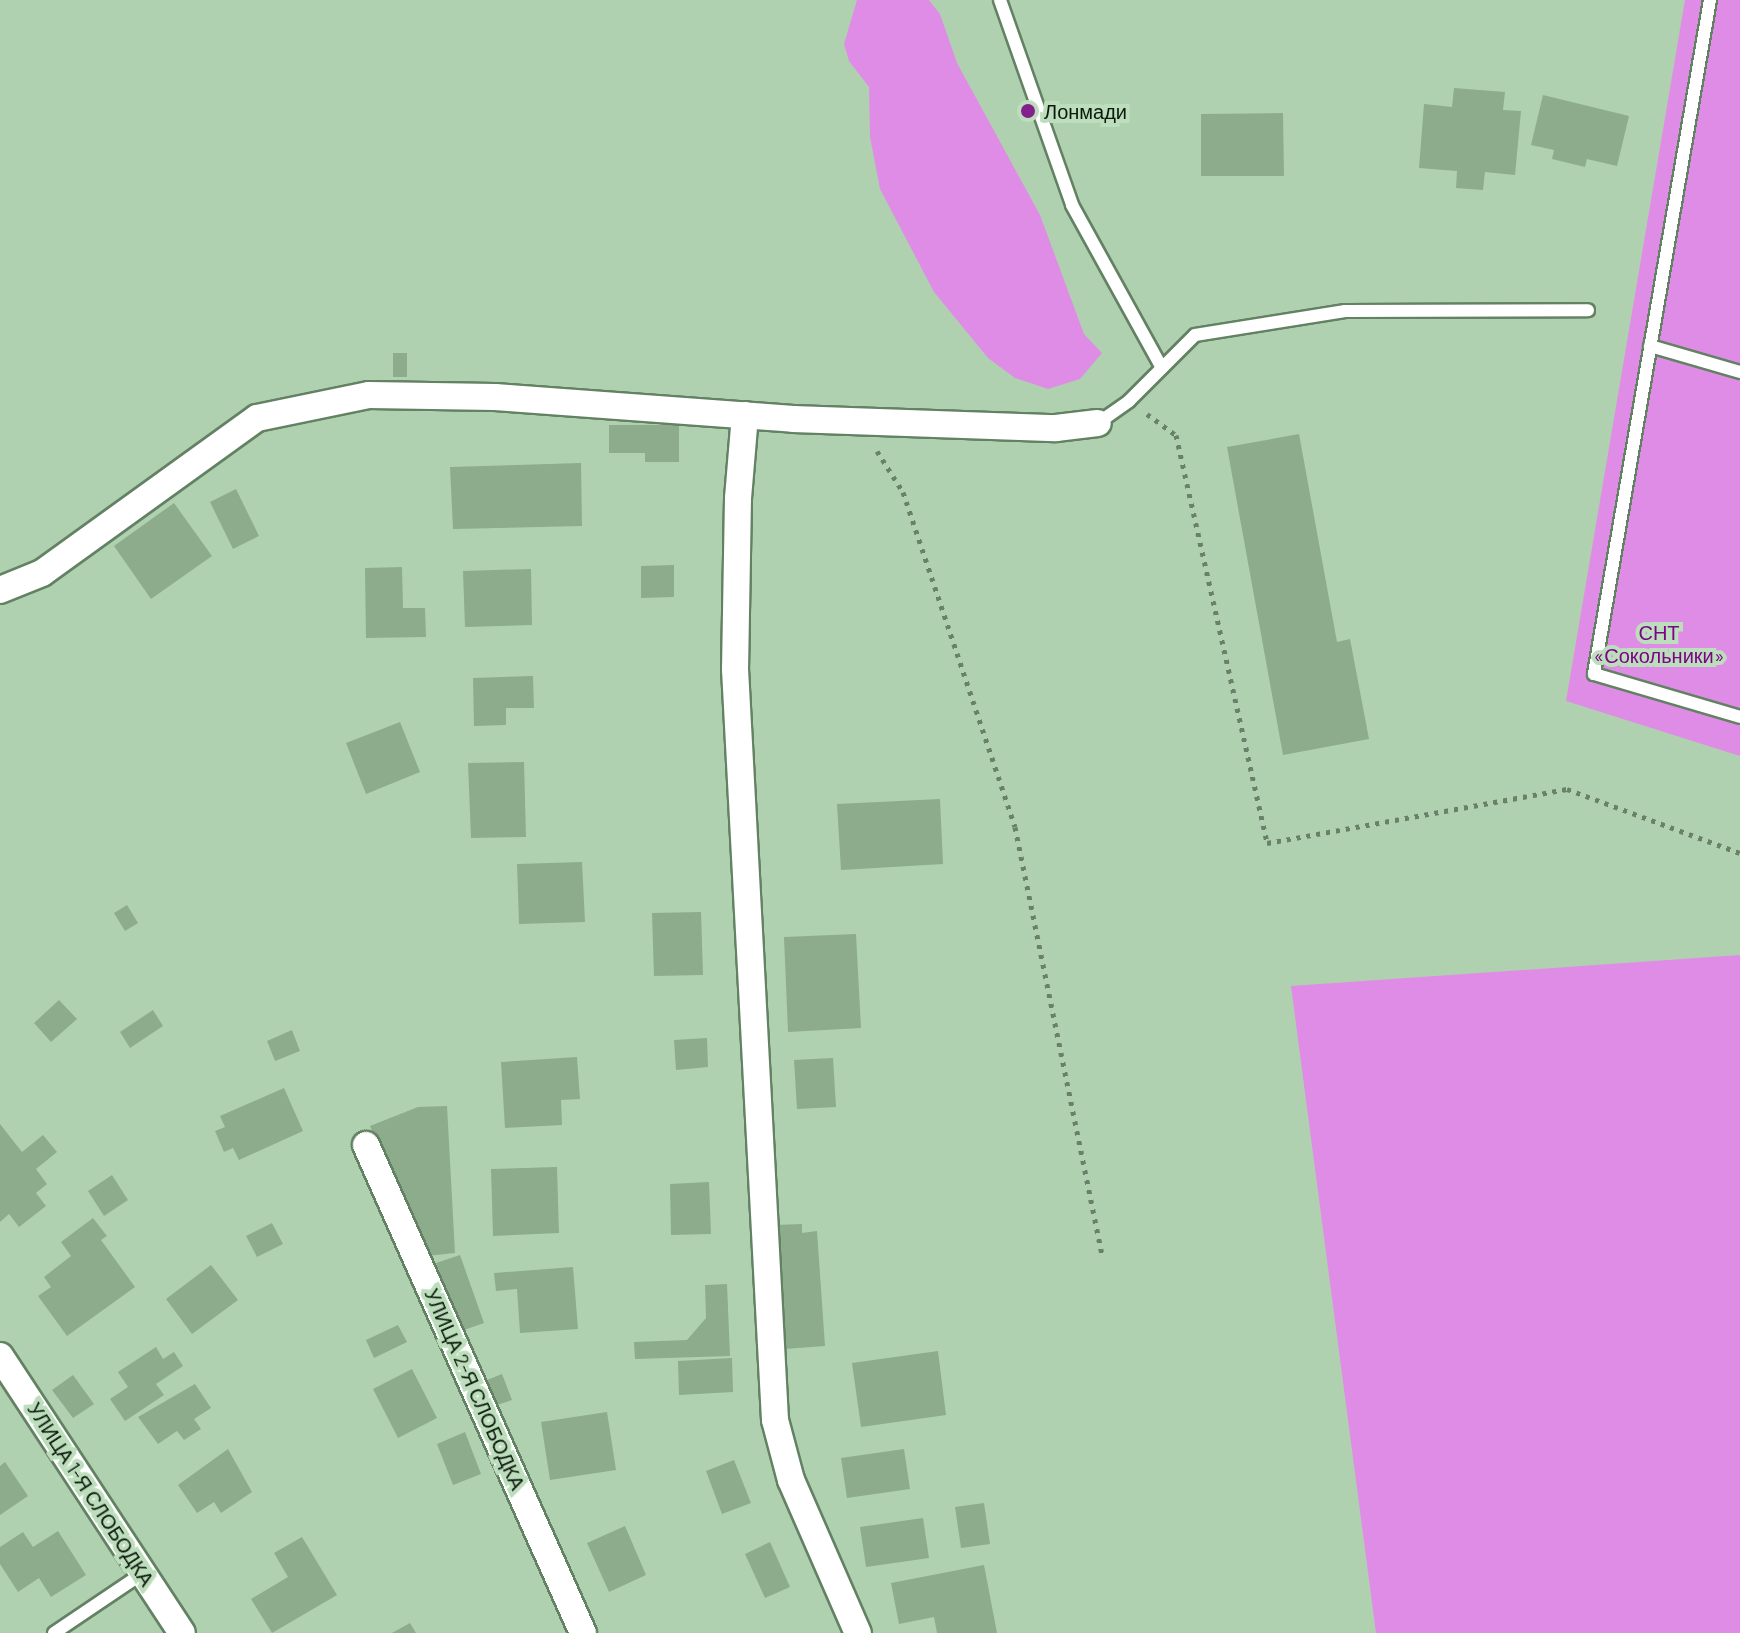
<!DOCTYPE html>
<html>
<head>
<meta charset="utf-8">
<style>
	body { margin:0 }
	#map { position:relative; width:1740px; height:1633px; overflow:hidden; background:#b0d1af; font-family:Barlow,sans-serif }
	div>[style] { position:absolute }
	.green>* { inset:0; background:#df8ce6 }
	.building>* { inset:0; background:#8cac8c }
	.path>* { height:5px; margin-top:-2.5px; transform-origin:0; background:repeating-linear-gradient(90deg,#698168 0 4px,transparent 0 10px) }
	.roads { filter:drop-shadow(2px 0 #638163) drop-shadow(-2px 0 #638163) drop-shadow(0 2px #638163) drop-shadow(0 -2px #638163) }
	.lane>* { height:12px; margin:-6px; padding:0 6px; transform-origin:6px; border-radius:6px; background:#fff }
	.street>* { height:26px; margin:-13px; padding:0 13px; transform-origin:13px; border-radius:13px; background:#fff }
	.dots>* { width:22px; height:22px; translate:-50% -50%; box-sizing:border-box; border:4px solid #bddebc; border-radius:50% }
	span { translate:-50% -50%; white-space:nowrap; text-align:center; line-height:1.15; -webkit-text-stroke:8px #bddebc; paint-order:stroke }
	.poi-label { font-size:20px; color:#0c180c }
	.left { translate:0 -50%; text-align:left }
	.park-label { font-size:20px; color:#7d0387 }
	.street-label { font-size:20px; color:#0c180c }
</style>
</head>
<body>
<div id="map">
	<div class="green">
		<i style="clip-path:polygon(857px 0,929px 0,940px 14px,957px 63px,1040px 215px,1084px 334px,1102px 353px,1080px 379px,1048px 389px,1015px 378px,988px 358px,934px 292px,880px 189px,870px 137px,869px 87px,849px 61px,844px 44px)"></i>
		<i style="clip-path:polygon(1685px 0,1740px 0,1740px 756px,1566px 701px)"></i>
		<i style="clip-path:polygon(1740px 955px,1740px 1633px,1376px 1633px,1291px 986px)"></i>
	</div>
	<div class="building">
		<i style="clip-path:polygon(1454px 88px,1505px 92px,1503px 110px,1521px 111px,1515px 175px,1485px 172px,1483px 190px,1456px 188px,1457px 171px,1419px 168px,1424px 104px,1452px 107px)"></i>
		<i style="clip-path:polygon(1543px 95px,1629px 116px,1617px 166px,1587px 159px,1585px 167px,1552px 159px,1554px 150px,1531px 145px)"></i>
		<i style="clip-path:polygon(1283px 113px,1284px 176px,1201px 176px,1201px 114px)"></i>
		<i style="clip-path:polygon(393px 353px,407px 353px,407px 377px,393px 377px)"></i>
		<i style="clip-path:polygon(609px 425px,679px 425px,679px 462px,645px 462px,645px 453px,609px 453px)"></i>
		<i style="clip-path:polygon(1299px 434px,1337px 642px,1350px 639px,1369px 739px,1283px 755px,1227px 447px)"></i>
		<i style="clip-path:polygon(581px 463px,582px 526px,453px 529px,450px 467px)"></i>
		<i style="clip-path:polygon(236px 489px,259px 536px,233px 549px,210px 502px)"></i>
		<i style="clip-path:polygon(174px 503px,212px 556px,151px 599px,114px 546px)"></i>
		<i style="clip-path:polygon(674px 565px,674px 597px,641px 598px,641px 566px)"></i>
		<i style="clip-path:polygon(402px 567px,403px 608px,425px 608px,426px 637px,366px 638px,365px 568px)"></i>
		<i style="clip-path:polygon(531px 569px,532px 625px,465px 627px,463px 571px)"></i>
		<i style="clip-path:polygon(533px 676px,534px 708px,506px 708px,506px 725px,474px 726px,473px 678px)"></i>
		<i style="clip-path:polygon(400px 722px,420px 772px,366px 794px,346px 743px)"></i>
		<i style="clip-path:polygon(524px 762px,526px 837px,471px 838px,468px 763px)"></i>
		<i style="clip-path:polygon(940px 799px,943px 864px,841px 870px,837px 804px)"></i>
		<i style="clip-path:polygon(582px 862px,585px 922px,519px 924px,517px 864px)"></i>
		<i style="clip-path:polygon(127px 905px,138px 923px,125px 931px,114px 913px)"></i>
		<i style="clip-path:polygon(701px 912px,703px 975px,654px 976px,652px 913px)"></i>
		<i style="clip-path:polygon(856px 934px,861px 1028px,788px 1032px,784px 937px)"></i>
		<i style="clip-path:polygon(59px 1000px,77px 1019px,51px 1042px,34px 1023px)"></i>
		<i style="clip-path:polygon(153px 1010px,163px 1026px,130px 1048px,120px 1032px)"></i>
		<i style="clip-path:polygon(292px 1030px,300px 1051px,275px 1061px,267px 1041px)"></i>
		<i style="clip-path:polygon(707px 1038px,708px 1067px,676px 1070px,674px 1040px)"></i>
		<i style="clip-path:polygon(577px 1057px,580px 1099px,561px 1100px,562px 1125px,505px 1128px,501px 1062px)"></i>
		<i style="clip-path:polygon(833px 1058px,836px 1107px,797px 1109px,794px 1060px)"></i>
		<i style="clip-path:polygon(284px 1088px,303px 1131px,239px 1160px,233px 1148px,224px 1152px,215px 1131px,225px 1127px,220px 1116px)"></i>
		<i style="clip-path:polygon(447px 1106px,455px 1253px,426px 1256px,370px 1126px,418px 1107px)"></i>
		<i style="clip-path:polygon(0 1124px,22px 1152px,43px 1135px,57px 1152px,36px 1169px,47px 1184px,36px 1193px,46px 1206px,19px 1227px,9px 1214px,0 1222px)"></i>
		<i style="clip-path:polygon(557px 1167px,559px 1233px,493px 1236px,491px 1169px)"></i>
		<i style="clip-path:polygon(112px 1175px,128px 1200px,104px 1216px,88px 1191px)"></i>
		<i style="clip-path:polygon(709px 1182px,711px 1234px,671px 1235px,670px 1184px)"></i>
		<i style="clip-path:polygon(93px 1218px,107px 1236px,101px 1240px,135px 1287px,67px 1336px,38px 1296px,51px 1287px,44px 1277px,71px 1256px,61px 1242px)"></i>
		<i style="clip-path:polygon(272px 1223px,283px 1244px,257px 1257px,246px 1236px)"></i>
		<i style="clip-path:polygon(802px 1224px,802px 1233px,817px 1231px,825px 1346px,784px 1349px,775px 1225px)"></i>
		<i style="clip-path:polygon(460px 1255px,484px 1323px,461px 1331px,436px 1263px)"></i>
		<i style="clip-path:polygon(211px 1265px,238px 1300px,192px 1334px,166px 1299px)"></i>
		<i style="clip-path:polygon(573px 1267px,578px 1329px,520px 1333px,517px 1289px,496px 1291px,494px 1273px)"></i>
		<i style="clip-path:polygon(727px 1284px,730px 1356px,635px 1359px,634px 1342px,687px 1340px,706px 1318px,705px 1285px)"></i>
		<i style="clip-path:polygon(398px 1325px,407px 1342px,374px 1358px,366px 1340px)"></i>
		<i style="clip-path:polygon(156px 1347px,163px 1359px,174px 1352px,183px 1366px,156px 1384px,164px 1395px,125px 1421px,110px 1399px,128px 1387px,118px 1372px)"></i>
		<i style="clip-path:polygon(938px 1351px,946px 1415px,861px 1427px,852px 1363px)"></i>
		<i style="clip-path:polygon(732px 1358px,733px 1392px,679px 1395px,678px 1361px)"></i>
		<i style="clip-path:polygon(412px 1369px,437px 1418px,398px 1438px,373px 1389px)"></i>
		<i style="clip-path:polygon(502px 1374px,512px 1400px,497px 1405px,487px 1380px)"></i>
		<i style="clip-path:polygon(73px 1375px,94px 1404px,73px 1418px,52px 1390px)"></i>
		<i style="clip-path:polygon(195px 1384px,211px 1408px,194px 1419px,201px 1429px,184px 1440px,177px 1431px,158px 1444px,138px 1417px)"></i>
		<i style="clip-path:polygon(607px 1412px,616px 1470px,550px 1480px,541px 1422px)"></i>
		<i style="clip-path:polygon(465px 1432px,481px 1474px,453px 1485px,437px 1444px)"></i>
		<i style="clip-path:polygon(228px 1449px,252px 1492px,221px 1513px,214px 1502px,197px 1513px,178px 1485px)"></i>
		<i style="clip-path:polygon(904px 1449px,910px 1489px,847px 1498px,841px 1458px)"></i>
		<i style="clip-path:polygon(734px 1460px,751px 1503px,722px 1514px,706px 1471px)"></i>
		<i style="clip-path:polygon(5px 1462px,28px 1496px,0 1515px,0 1466px)"></i>
		<i style="clip-path:polygon(984px 1503px,990px 1544px,961px 1548px,955px 1507px)"></i>
		<i style="clip-path:polygon(923px 1518px,929px 1558px,866px 1567px,860px 1527px)"></i>
		<i style="clip-path:polygon(625px 1526px,646px 1575px,609px 1592px,587px 1543px)"></i>
		<i style="clip-path:polygon(58px 1531px,86px 1575px,51px 1597px,39px 1578px,18px 1592px,0 1564px,0 1547px,23px 1532px,33px 1547px)"></i>
		<i style="clip-path:polygon(302px 1537px,337px 1595px,272px 1633px,251px 1599px,288px 1577px,274px 1553px)"></i>
		<i style="clip-path:polygon(770px 1542px,790px 1587px,765px 1598px,745px 1554px)"></i>
		<i style="clip-path:polygon(984px 1565px,997px 1633px,937px 1633px,934px 1617px,899px 1624px,891px 1583px)"></i>
		<i style="clip-path:polygon(410px 1623px,416px 1633px,392px 1633px)"></i>
	</div>
	<div class="path">
		<i style="left:1147px;top:414px;width:36px;rotate:36deg"></i>
		<i style="left:1176px;top:435px;width:418px;rotate:77.4deg"></i>
		<i style="left:1267px;top:843px;width:305px;rotate:-10.2deg"></i>
		<i style="left:1567px;top:789px;width:184px;rotate:20.3deg"></i>
		<i style="left:877px;top:451px;width:49px;rotate:57.6deg"></i>
		<i style="left:903px;top:492px;width:353px;rotate:71.5deg"></i>
		<i style="left:1015px;top:827px;width:437px;rotate:78.5deg"></i>
	</div>
	<div class="roads">
		<div class="lane">
			<i style="left:1000px;top:0;width:217px;rotate:70.6deg"></i>
			<i style="left:1072px;top:205px;width:186px;rotate:61.1deg"></i>
			<i style="left:1710px;top:0;width:684px;rotate:99.77deg"></i>
			<i style="left:1594px;top:674px;width:152px;rotate:16.4deg"></i>
			<i style="left:1650px;top:346px;width:94px;rotate:16.1deg"></i>
			<i style="left:1098px;top:423px;width:38px;rotate:-35deg"></i>
			<i style="left:1129px;top:401px;width:93px;rotate:-45deg"></i>
			<i style="left:1195px;top:335px;width:152px;rotate:-9.1deg"></i>
			<i style="left:1345px;top:311px;width:243px;rotate:-0.2deg"></i>
			<i style="left:54px;top:1633px;width:107px;rotate:-34deg"></i>
		</div>
		<div class="street">
			<i style="left:745px;top:415px;width:83px;rotate:94.8deg"></i>
			<i style="left:738px;top:498px;width:171px;rotate:91deg"></i>
			<i style="left:735px;top:669px;width:752px;rotate:86.95deg"></i>
			<i style="left:775px;top:1420px;width:62px;rotate:75.1deg"></i>
			<i style="left:791px;top:1480px;width:167px;rotate:66.4deg"></i>
			<i style="left:0;top:590px;width:45px;rotate:-22deg"></i>
			<i style="left:42px;top:573px;width:265px;rotate:-35.8deg"></i>
			<i style="left:257px;top:418px;width:114px;rotate:-11.6deg"></i>
			<i style="left:369px;top:395px;width:126px;rotate:0.9deg"></i>
			<i style="left:495px;top:397px;width:299px;rotate:4.2deg"></i>
			<i style="left:793px;top:419px;width:263px;rotate:2deg"></i>
			<i style="left:1056px;top:428px;width:42px;rotate:-6.8deg"></i>
			<i style="left:366px;top:1145px;width:534px;rotate:66.03deg"></i>
			<i style="left:0;top:1356px;width:331px;rotate:56.7deg"></i>
		</div>
	</div>
	<div class="dots">
		<i style="left:1028px;top:111px;background:#83218c"></i>
	</div>
	<div class="poi-label">
		<span class="left" style="left:1044px;top:111px">Лонмади</span>
	</div>
	<div class="park-label">
		<span style="left:1659px;top:644px">СНТ<br>«Сокольники»</span>
	</div>
	<div class="street-label">
		<span style="left:475px;top:1389px;rotate:66deg">УЛИЦА 2-Я СЛОБОДКА</span>
		<span style="left:91px;top:1494px;rotate:57deg">УЛИЦА 1-Я СЛОБОДКА</span>
	</div>
</div>
</body>
</html>
